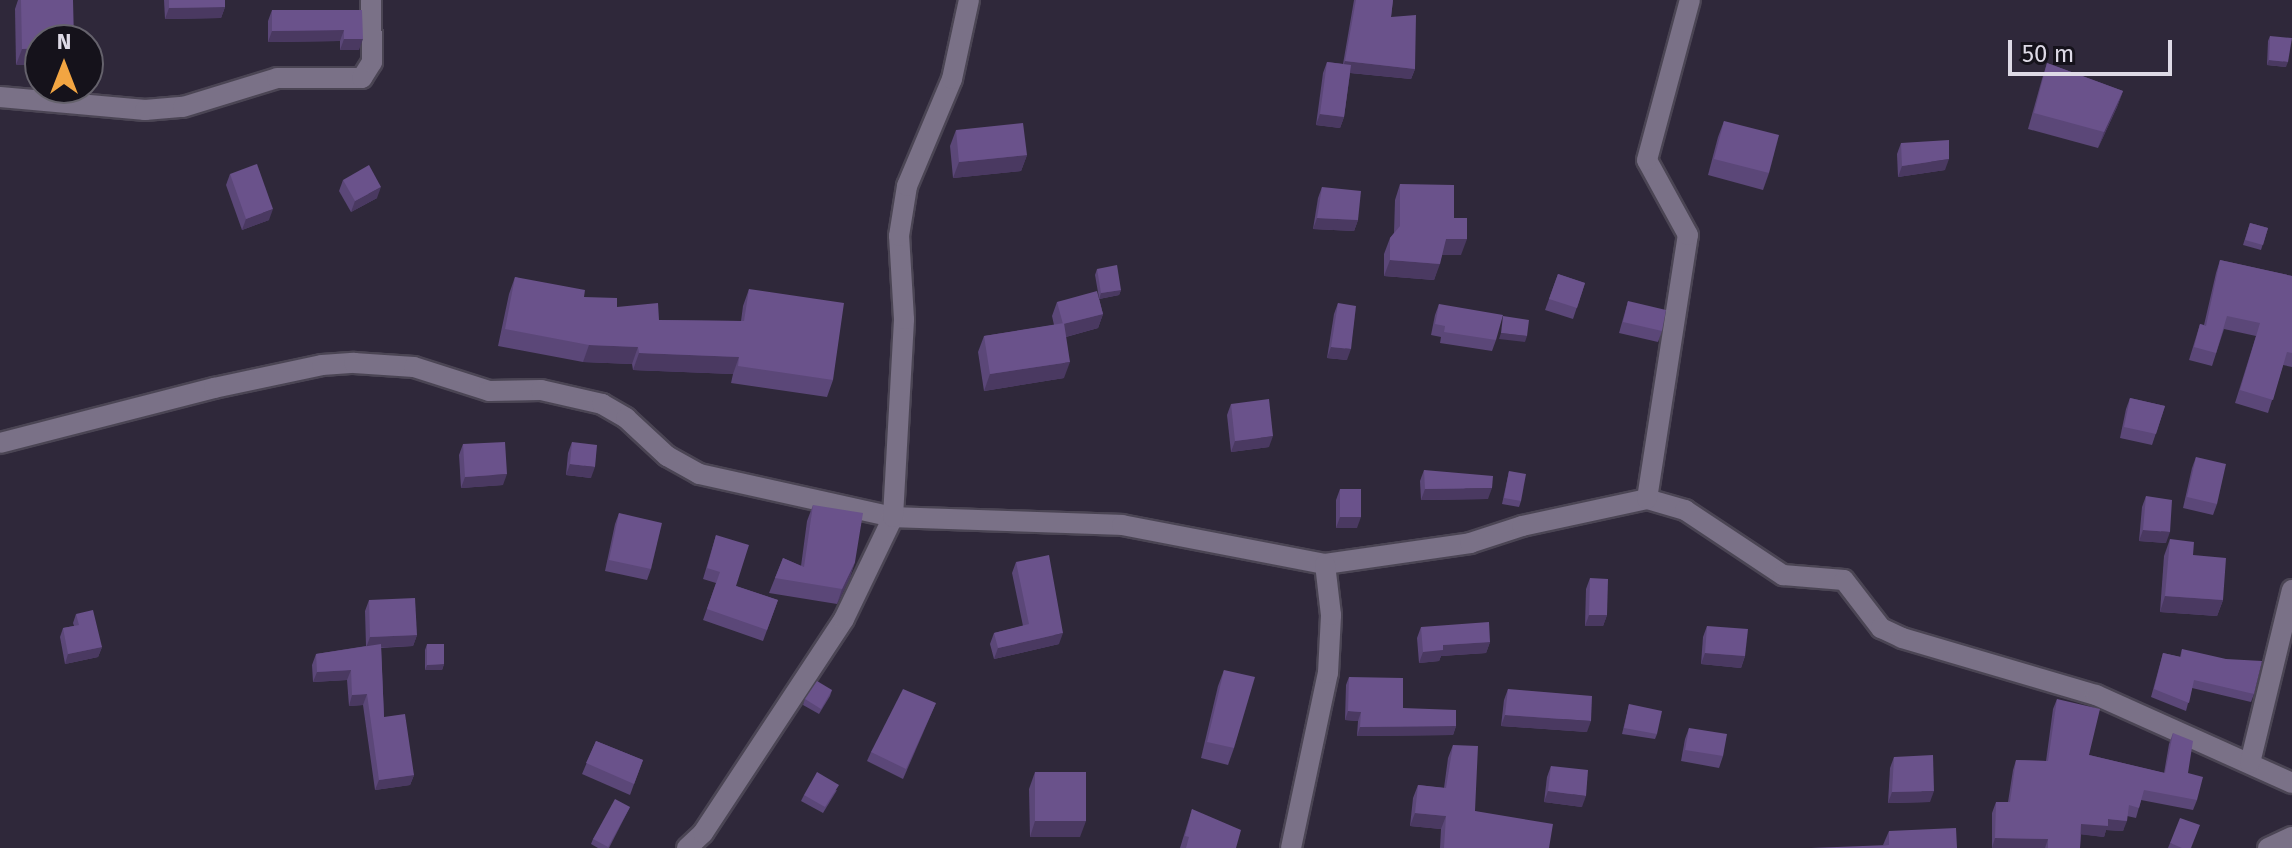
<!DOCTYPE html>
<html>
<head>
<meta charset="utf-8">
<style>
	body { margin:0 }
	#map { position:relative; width:2292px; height:848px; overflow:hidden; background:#2f283a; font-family:"Fira Sans",sans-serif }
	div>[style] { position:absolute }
	.roads { filter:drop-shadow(2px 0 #4b4554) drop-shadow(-2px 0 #4b4554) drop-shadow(0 2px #4b4554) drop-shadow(0 -2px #4b4554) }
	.street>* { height:20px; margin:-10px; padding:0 10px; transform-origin:10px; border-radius:10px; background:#7a7187 }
	.wall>* { inset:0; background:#5b4778 }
	.shaded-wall>* { inset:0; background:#4a3961 }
	.building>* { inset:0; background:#6a528b }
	span { translate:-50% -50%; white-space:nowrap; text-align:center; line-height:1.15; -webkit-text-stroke:8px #15121b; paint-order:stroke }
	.north { position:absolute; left:24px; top:24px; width:80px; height:80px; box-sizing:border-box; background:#15121b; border:2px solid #65626c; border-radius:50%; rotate:0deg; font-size:22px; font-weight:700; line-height:32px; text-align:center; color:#dedae6 }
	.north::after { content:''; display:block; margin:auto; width:28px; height:36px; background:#f2a542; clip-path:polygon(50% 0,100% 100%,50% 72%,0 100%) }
	.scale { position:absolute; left:2008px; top:40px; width:164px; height:36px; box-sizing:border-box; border:4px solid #dedae6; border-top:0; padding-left:10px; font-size:24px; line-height:28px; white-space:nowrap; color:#dedae6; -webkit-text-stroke:6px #15121b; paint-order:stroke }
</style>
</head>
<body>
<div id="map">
	<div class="roads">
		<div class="street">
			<i style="left:0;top:97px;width:146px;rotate:5.1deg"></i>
			<i style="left:145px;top:110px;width:38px;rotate:-5deg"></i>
			<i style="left:183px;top:107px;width:98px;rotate:-17.1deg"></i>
			<i style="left:277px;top:78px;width:85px"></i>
			<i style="left:362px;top:78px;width:19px;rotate:-58deg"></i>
			<i style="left:372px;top:62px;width:62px;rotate:-90.9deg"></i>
			<i style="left:0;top:443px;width:221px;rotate:-14.4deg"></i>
			<i style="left:214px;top:388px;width:110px;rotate:-12deg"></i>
			<i style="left:322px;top:365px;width:32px;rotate:-4deg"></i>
			<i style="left:354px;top:363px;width:60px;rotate:3.8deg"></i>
			<i style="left:414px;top:367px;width:79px;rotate:17.7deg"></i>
			<i style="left:489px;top:391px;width:52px;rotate:-1.1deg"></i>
			<i style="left:541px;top:390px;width:63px;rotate:12.9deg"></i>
			<i style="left:602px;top:404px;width:28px;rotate:30deg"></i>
			<i style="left:626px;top:418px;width:56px;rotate:42.8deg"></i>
			<i style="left:667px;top:456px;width:37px;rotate:29deg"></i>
			<i style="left:699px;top:474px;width:199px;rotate:12.5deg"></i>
			<i style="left:893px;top:517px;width:229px;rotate:2deg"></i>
			<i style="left:1122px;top:525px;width:207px;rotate:10.9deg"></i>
			<i style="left:1325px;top:564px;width:147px;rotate:-8.2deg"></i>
			<i style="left:1470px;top:543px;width:55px;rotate:-18.1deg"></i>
			<i style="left:1522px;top:526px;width:128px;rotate:-12.2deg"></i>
			<i style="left:1647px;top:499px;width:40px;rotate:16deg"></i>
			<i style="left:1685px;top:510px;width:118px;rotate:33.6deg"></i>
			<i style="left:1783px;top:575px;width:61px;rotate:4.7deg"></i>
			<i style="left:1844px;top:580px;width:61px;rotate:52.4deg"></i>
			<i style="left:1881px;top:628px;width:23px;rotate:25deg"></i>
			<i style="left:1902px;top:638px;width:202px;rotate:16.4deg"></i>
			<i style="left:2096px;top:695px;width:215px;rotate:24.2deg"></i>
			<i style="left:1647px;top:499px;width:267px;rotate:-81.2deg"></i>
			<i style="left:1688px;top:235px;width:85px;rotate:-118.7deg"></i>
			<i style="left:1647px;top:160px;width:166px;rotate:-75deg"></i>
			<i style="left:2250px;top:763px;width:178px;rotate:-76.4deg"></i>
			<i style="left:687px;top:848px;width:22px;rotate:-43deg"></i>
			<i style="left:703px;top:833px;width:256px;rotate:-56.6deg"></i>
			<i style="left:844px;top:619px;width:113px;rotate:-64.3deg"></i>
			<i style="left:893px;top:517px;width:198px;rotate:-86.8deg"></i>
			<i style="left:904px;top:319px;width:83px;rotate:-93.4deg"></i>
			<i style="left:899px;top:236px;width:51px;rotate:-80.9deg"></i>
			<i style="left:907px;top:186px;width:116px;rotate:-67.2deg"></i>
			<i style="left:952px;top:79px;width:81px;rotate:-77.9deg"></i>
			<i style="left:1291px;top:848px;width:179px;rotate:-78.1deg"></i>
			<i style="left:1328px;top:673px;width:58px;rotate:-87deg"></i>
			<i style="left:1331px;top:615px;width:51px;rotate:-96.7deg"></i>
			<i style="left:2268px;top:848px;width:26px;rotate:-25deg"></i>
		</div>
	</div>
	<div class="wall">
		<i style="clip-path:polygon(18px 0,73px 0,16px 65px,15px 9px)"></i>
		<i style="clip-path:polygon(164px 0,225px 0,225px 7px,221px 18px,165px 19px)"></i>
		<i style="clip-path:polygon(1354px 0,1393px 0,1391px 17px,1415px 69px,1411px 79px,1350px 73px,1344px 117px,1340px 128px,1316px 125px,1323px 73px,1327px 62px,1343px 64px)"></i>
		<i style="clip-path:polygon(272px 10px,362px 10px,359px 50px,340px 50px,340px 41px,268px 42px,268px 21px)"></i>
		<i style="clip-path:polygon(2270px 36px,2286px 67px,2267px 65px,2268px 41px)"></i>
		<i style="clip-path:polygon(2047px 63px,2123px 91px,2117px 107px,2098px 148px,2028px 129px,2042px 79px)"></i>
		<i style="clip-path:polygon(1724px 121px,1769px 173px,1763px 190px,1708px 175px,1718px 137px)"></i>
		<i style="clip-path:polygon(956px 130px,1027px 155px,1021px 171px,953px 178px,950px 146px)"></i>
		<i style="clip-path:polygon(1901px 143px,1945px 170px,1898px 177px,1897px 154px)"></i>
		<i style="clip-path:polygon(230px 174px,269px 220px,242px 230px,226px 185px)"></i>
		<i style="clip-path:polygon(343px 180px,377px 198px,351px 212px,339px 191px)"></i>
		<i style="clip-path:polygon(1400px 184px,1454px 218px,1461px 255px,1442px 255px,1434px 280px,1384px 276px,1384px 254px,1390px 238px,1394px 233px,1395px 200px)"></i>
		<i style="clip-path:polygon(1322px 187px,1358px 220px,1354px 231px,1313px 229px,1318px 198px)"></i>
		<i style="clip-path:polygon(2250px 223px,2268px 228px,2261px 250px,2243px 245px)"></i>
		<i style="clip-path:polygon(2220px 260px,2292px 276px,2292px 367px,2283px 365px,2268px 413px,2235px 403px,2256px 336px,2224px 329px,2212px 366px,2189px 360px,2200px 324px,2204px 325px,2216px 273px)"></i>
		<i style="clip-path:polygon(1097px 269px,1121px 290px,1119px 295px,1099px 299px,1103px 314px,1098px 328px,1066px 337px,1064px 378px,984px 391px,978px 352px,984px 336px,1054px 325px,1052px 316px,1057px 302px,1099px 298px,1095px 275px)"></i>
		<i style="clip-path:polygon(1558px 274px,1585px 283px,1573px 319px,1545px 310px)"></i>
		<i style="clip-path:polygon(515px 277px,659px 320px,741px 321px,743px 306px,749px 289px,833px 380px,827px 397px,731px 383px,733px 374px,633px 370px,632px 364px,583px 362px,498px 346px,509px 294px)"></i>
		<i style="clip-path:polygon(1628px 301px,1662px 331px,1658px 342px,1619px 333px)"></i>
		<i style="clip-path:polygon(1338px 303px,1347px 360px,1327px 358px,1334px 314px)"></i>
		<i style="clip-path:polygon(1439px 304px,1496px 340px,1492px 351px,1440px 343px,1441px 337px,1431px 335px,1435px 315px)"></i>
		<i style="clip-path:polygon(2130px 398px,2165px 406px,2152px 445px,2120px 438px,2126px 409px)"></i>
		<i style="clip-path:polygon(1231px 404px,1269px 447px,1231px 452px,1227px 415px)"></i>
		<i style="clip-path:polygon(572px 442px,591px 478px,566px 475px,568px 453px)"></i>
		<i style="clip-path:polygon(463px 444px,503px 485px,461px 488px,459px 455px)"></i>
		<i style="clip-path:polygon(2196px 457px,2217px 504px,2213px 515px,2183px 508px,2192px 468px)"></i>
		<i style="clip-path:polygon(1424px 470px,1488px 499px,1421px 500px,1420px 481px)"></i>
		<i style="clip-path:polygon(1509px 471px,1521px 501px,1519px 507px,1502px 504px)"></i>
		<i style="clip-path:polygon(1340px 489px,1357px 528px,1336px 528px,1336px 500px)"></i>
		<i style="clip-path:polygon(2146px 496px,2166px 543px,2139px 541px,2142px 507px)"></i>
		<i style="clip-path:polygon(813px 505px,855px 562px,850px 577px,837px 604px,769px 593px,783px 558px,801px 566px,807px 521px)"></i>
		<i style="clip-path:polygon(619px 513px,651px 569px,647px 580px,605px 571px,615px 524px)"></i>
		<i style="clip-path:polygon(716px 535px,736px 586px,778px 600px,763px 641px,703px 620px,716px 583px,703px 579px)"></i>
		<i style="clip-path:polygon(2170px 539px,2193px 555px,2223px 600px,2217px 616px,2160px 612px,2164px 556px)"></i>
		<i style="clip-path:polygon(1016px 562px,1059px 644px,994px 659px,990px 644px,994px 633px,1023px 626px,1012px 573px)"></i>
		<i style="clip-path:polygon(1590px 578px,1607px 615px,1603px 626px,1585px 626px,1586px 589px)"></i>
		<i style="clip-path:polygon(369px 600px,417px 635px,413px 646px,381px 648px,384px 717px,414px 775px,410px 785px,375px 790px,363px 705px,349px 706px,347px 680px,313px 682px,312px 665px,316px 654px,366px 646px,365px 611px)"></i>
		<i style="clip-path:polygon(76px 614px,102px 647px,98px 657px,65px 664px,60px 637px,63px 628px,74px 626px,73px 623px)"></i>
		<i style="clip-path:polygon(1707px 626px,1745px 656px,1741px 668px,1701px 664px,1703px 637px)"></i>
		<i style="clip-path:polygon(1421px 627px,1490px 642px,1486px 653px,1441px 656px,1439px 661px,1419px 663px,1417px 638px)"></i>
		<i style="clip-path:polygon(427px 644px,444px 664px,442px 670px,425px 670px,425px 650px)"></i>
		<i style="clip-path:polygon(2182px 649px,2254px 694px,2251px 702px,2192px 688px,2186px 711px,2151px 697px,2163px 653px,2180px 657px)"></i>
		<i style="clip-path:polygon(1224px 670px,1234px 748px,1228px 765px,1201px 758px,1218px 686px)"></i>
		<i style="clip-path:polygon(1349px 677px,1403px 708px,1456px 726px,1453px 735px,1357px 736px,1358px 721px,1345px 720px,1346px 685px)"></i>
		<i style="clip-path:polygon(1508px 689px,1587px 732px,1501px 726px,1504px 700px)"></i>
		<i style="clip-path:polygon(832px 690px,830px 696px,819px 714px,803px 705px,805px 699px)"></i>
		<i style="clip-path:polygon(2057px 699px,2089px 755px,2164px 773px,2169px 744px,2173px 733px,2197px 800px,2193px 810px,2141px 800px,2136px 818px,2127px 816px,2123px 831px,2106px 830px,2104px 837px,2081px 834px,2080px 848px,1992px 848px,1992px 813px,1996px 802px,2008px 802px,2013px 770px,2016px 760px,2046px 761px,2053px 709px)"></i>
		<i style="clip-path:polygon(936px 703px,903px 779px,867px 761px,871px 752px)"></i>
		<i style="clip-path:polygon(1629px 704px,1657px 734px,1655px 739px,1622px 734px)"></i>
		<i style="clip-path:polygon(1689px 728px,1723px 756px,1719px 768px,1681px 761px,1685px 739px)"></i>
		<i style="clip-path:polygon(596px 741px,643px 760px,630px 795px,582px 774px)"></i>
		<i style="clip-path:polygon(1453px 745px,1475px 811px,1549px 848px,1440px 848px,1441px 829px,1410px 826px,1413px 798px,1418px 785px,1444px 788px,1448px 758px)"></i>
		<i style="clip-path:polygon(1894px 757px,1930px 802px,1888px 803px,1890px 768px)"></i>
		<i style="clip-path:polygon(1551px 766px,1582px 807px,1544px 802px,1547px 777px)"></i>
		<i style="clip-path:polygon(1035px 772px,1080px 837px,1030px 837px,1029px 789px)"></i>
		<i style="clip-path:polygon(837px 790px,823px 813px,801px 801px,804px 795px)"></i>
		<i style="clip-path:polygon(630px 807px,609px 848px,598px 848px,591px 844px,593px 839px)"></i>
		<i style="clip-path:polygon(1192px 809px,1236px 848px,1180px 848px)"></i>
		<i style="clip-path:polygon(1889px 831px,1957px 848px,1883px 845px)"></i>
		<i style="clip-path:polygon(2170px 843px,2192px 848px,2168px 848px)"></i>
	</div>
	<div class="shaded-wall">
		<i style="clip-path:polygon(225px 7px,221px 18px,165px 19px,169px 8px)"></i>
		<i style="clip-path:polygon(344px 30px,340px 41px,268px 42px,272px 31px)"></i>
		<i style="clip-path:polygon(344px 39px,363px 39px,359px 50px,340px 50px)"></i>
		<i style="clip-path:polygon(40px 48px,40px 65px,16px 65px,22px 49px)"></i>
		<i style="clip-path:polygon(2269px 60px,2288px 62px,2286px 67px,2267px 65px)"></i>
		<i style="clip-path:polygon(1345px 61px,1415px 69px,1411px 79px,1341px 72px)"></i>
		<i style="clip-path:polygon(2123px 91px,2117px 107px,2098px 148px,2104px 132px)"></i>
		<i style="clip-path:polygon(1320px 114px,1344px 117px,1340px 128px,1316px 125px)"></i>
		<i style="clip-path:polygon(1027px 155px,1021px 171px,953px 178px,959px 162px)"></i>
		<i style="clip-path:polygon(1949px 159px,1945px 170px,1898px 177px,1902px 166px)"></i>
		<i style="clip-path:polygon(381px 187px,377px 198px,351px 212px,355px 201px)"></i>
		<i style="clip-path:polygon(273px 209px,269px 220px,242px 230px,246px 219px)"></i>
		<i style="clip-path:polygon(1317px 218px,1358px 220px,1354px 231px,1313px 229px)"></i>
		<i style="clip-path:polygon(1446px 239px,1467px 239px,1461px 255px,1440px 255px)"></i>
		<i style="clip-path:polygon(1390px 260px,1440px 264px,1434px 280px,1384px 276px)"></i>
		<i style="clip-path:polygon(1121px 290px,1119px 295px,1099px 299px,1101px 293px)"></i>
		<i style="clip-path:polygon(1103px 314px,1098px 328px,1058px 339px,1063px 324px)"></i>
		<i style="clip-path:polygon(1501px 333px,1527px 336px,1525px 342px,1499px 339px)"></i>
		<i style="clip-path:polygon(589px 345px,638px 347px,632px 364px,583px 362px)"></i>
		<i style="clip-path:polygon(1331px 347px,1351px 349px,1347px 360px,1327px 358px)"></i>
		<i style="clip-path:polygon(639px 353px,739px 357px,733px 374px,633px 370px)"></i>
		<i style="clip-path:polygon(1070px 362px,1064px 378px,984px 391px,990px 374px)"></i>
		<i style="clip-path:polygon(1273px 436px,1269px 447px,1231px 452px,1235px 441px)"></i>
		<i style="clip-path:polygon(570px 464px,595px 467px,591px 478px,566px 475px)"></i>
		<i style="clip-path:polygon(507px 474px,503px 485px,461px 488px,465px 477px)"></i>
		<i style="clip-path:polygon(1492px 488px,1488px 499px,1421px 500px,1425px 489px)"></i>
		<i style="clip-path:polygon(1340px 517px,1361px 517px,1357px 528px,1336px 528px)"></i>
		<i style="clip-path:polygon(2143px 530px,2170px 532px,2166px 543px,2139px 541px)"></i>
		<i style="clip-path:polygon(855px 562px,850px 577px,837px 604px,842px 589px)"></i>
		<i style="clip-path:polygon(2165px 596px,2223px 600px,2217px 616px,2160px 612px)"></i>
		<i style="clip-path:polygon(1589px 615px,1607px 615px,1603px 626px,1585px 626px)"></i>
		<i style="clip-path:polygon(1063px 633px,1059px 644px,994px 659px,998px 648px)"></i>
		<i style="clip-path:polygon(417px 635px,413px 646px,366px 648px,370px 637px)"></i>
		<i style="clip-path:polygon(1490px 642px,1486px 653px,1441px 656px,1439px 661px,1419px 663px,1423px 652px,1443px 645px)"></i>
		<i style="clip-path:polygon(102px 647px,98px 657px,65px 664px,68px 654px)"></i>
		<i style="clip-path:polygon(1705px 653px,1745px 656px,1741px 668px,1701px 664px)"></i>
		<i style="clip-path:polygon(444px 664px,442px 670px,425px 670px,427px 665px)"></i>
		<i style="clip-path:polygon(351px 670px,347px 680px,313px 682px,317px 672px)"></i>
		<i style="clip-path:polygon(367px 694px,363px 705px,349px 706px,352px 695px)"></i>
		<i style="clip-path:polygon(1348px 711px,1361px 712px,1358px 721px,1345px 720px)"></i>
		<i style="clip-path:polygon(1505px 715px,1591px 721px,1587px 732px,1501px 726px)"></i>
		<i style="clip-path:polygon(1456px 726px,1453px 735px,1357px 736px,1360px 727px)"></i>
		<i style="clip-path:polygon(414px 775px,410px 785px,375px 790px,379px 780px)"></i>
		<i style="clip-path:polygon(1548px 791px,1586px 796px,1582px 807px,1544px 802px)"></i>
		<i style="clip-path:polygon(1934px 791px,1930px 802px,1888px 803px,1892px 792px)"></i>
		<i style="clip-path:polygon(1415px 813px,1446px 816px,1441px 829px,1410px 826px)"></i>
		<i style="clip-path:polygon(2108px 819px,2127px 821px,2123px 831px,2106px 830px,2104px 837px,2077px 834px,2081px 824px)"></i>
		<i style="clip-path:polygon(1035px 821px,1086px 821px,1080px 837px,1030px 837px)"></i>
		<i style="clip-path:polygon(1995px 838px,2048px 839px,2045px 848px,1992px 848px)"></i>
	</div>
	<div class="building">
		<i style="clip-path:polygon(21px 0,73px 0,74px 40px,40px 40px,40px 48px,22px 49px)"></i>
		<i style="clip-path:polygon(169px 0,225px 0,225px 7px,169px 8px)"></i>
		<i style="clip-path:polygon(1356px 0,1393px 0,1391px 17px,1416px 15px,1415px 69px,1345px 61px)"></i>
		<i style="clip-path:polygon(272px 10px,362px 10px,363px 39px,344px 39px,344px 30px,272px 31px)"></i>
		<i style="clip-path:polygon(2270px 36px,2292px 38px,2288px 62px,2269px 60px)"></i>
		<i style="clip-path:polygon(1327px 62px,1351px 65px,1344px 117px,1320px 114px)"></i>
		<i style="clip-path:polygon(2047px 63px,2123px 91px,2104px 132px,2034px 113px)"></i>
		<i style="clip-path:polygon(1724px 121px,1779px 135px,1769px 173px,1714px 159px)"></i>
		<i style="clip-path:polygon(1023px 123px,1027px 155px,959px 162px,956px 130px)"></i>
		<i style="clip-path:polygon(1949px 140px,1949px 159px,1902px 166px,1901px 143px)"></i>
		<i style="clip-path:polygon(257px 164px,273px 209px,246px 219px,230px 174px)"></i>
		<i style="clip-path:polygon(369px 165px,381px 187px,355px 201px,343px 180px)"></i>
		<i style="clip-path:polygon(1400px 184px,1454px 185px,1454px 218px,1467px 218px,1467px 239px,1446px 239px,1440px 264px,1390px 260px,1390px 238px,1400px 226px)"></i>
		<i style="clip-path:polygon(1322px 187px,1361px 191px,1358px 220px,1317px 218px)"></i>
		<i style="clip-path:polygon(2250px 223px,2268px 228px,2263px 245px,2245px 240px)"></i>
		<i style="clip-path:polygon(2220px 260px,2292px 276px,2292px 353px,2287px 352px,2273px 400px,2240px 390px,2260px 323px,2227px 316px,2216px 353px,2194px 347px,2200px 324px,2206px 326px)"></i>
		<i style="clip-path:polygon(1117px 265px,1121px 290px,1101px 293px,1097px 269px)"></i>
		<i style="clip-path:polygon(1558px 274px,1585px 283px,1577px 308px,1549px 299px)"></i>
		<i style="clip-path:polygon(515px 277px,585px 290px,584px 297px,617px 298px,617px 307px,658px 303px,659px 320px,744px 321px,749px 289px,844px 303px,833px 380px,738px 366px,739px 357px,639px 353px,638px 347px,589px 345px,505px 329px)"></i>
		<i style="clip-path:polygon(1097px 291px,1103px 314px,1063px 324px,1057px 302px)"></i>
		<i style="clip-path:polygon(1628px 301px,1666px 310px,1662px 331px,1623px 322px)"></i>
		<i style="clip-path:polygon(1338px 303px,1356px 306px,1351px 349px,1331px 347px)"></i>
		<i style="clip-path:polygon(1439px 304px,1503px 315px,1496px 340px,1444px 332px,1445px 326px,1435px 324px)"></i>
		<i style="clip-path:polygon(1503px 316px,1529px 320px,1527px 336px,1501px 333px)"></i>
		<i style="clip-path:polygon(1064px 323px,1070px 362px,990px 374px,984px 336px)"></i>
		<i style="clip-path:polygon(2130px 398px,2165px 406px,2156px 434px,2124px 427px)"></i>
		<i style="clip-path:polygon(1269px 399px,1273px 436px,1235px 441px,1231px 404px)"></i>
		<i style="clip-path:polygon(505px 442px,507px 474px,465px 477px,463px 444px)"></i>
		<i style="clip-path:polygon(572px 442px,597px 445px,595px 467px,570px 464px)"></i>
		<i style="clip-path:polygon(2196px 457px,2226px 464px,2217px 504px,2187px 497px)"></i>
		<i style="clip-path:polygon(1424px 470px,1493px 476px,1492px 488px,1425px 489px)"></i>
		<i style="clip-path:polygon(1509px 471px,1526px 474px,1521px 501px,1504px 498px)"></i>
		<i style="clip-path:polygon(1340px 489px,1361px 489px,1361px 517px,1340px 517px)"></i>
		<i style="clip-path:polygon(2146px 496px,2172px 500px,2170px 532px,2143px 530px)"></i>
		<i style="clip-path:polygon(813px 505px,863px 513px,855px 562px,842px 589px,775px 578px,783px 558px,804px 567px)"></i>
		<i style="clip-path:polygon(619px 513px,662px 523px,651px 569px,609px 560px)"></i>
		<i style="clip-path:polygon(716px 535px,749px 545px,736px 586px,778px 600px,767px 630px,707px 609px,720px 572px,707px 568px)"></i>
		<i style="clip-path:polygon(2170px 539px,2194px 542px,2193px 555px,2226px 558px,2223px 600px,2165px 596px)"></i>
		<i style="clip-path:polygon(1049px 555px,1063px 633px,998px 648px,994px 633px,1029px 624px,1016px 562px)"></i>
		<i style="clip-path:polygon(1590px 578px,1608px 579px,1607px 615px,1589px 615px)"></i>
		<i style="clip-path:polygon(415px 598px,417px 635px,370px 637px,369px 600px)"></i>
		<i style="clip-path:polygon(93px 610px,102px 647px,68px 654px,63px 628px,79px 625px,76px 614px)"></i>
		<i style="clip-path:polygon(1489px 622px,1490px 642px,1443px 645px,1443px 650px,1423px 652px,1421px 627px)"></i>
		<i style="clip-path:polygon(1707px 626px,1748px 629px,1745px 656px,1705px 653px)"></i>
		<i style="clip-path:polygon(381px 644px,384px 717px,405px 714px,414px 775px,379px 780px,367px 694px,352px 695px,351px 670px,317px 672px,316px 654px)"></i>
		<i style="clip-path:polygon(427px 644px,444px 644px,444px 664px,427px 665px)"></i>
		<i style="clip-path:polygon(2182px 649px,2226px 659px,2262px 661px,2254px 694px,2194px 680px,2189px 703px,2154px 689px,2163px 653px,2181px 657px)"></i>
		<i style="clip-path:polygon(1224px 670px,1255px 677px,1234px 748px,1207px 742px)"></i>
		<i style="clip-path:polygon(1349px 677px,1403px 678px,1403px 708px,1456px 710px,1456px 726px,1360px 727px,1361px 712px,1348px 711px)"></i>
		<i style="clip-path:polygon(817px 681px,832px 690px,821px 709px,805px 699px)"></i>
		<i style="clip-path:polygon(903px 689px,936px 703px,906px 769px,871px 752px)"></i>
		<i style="clip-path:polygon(1508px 689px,1592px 696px,1591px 721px,1505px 715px)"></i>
		<i style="clip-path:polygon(2057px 699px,2100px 709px,2089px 755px,2165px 773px,2173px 733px,2193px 741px,2188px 773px,2203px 777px,2197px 800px,2144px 790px,2139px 808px,2129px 805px,2127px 821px,2108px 819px,2108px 826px,2081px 824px,2080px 848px,2048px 848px,2048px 839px,1995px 838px,1996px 802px,2010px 802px,2016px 760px,2048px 761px)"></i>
		<i style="clip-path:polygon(1629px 704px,1662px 711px,1657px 734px,1624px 728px)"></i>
		<i style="clip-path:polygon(1689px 728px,1727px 734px,1723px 756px,1685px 750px)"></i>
		<i style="clip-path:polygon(596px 741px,643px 760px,634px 784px,586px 763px)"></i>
		<i style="clip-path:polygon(1453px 745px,1478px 746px,1475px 811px,1553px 824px,1549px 848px,1444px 848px,1446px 816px,1415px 813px,1418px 785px,1446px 788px)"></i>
		<i style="clip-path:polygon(1933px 755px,1934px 791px,1892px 792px,1894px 757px)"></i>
		<i style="clip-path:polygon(1551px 766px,1588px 770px,1586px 796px,1548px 791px)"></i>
		<i style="clip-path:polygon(817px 772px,839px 785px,825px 807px,804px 795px)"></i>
		<i style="clip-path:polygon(1035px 772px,1086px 772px,1086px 821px,1035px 821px)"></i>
		<i style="clip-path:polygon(615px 799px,630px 807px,608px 847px,593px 839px)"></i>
		<i style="clip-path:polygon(1192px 809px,1241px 830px,1236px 848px,1186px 848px,1189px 837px,1185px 836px)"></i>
		<i style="clip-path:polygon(2180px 818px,2200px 825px,2191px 848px,2182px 848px,2170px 843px)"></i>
		<i style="clip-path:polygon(1956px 828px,1957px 848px,1811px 848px,1889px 845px,1889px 831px)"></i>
	</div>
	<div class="north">N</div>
	<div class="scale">50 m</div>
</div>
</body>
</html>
